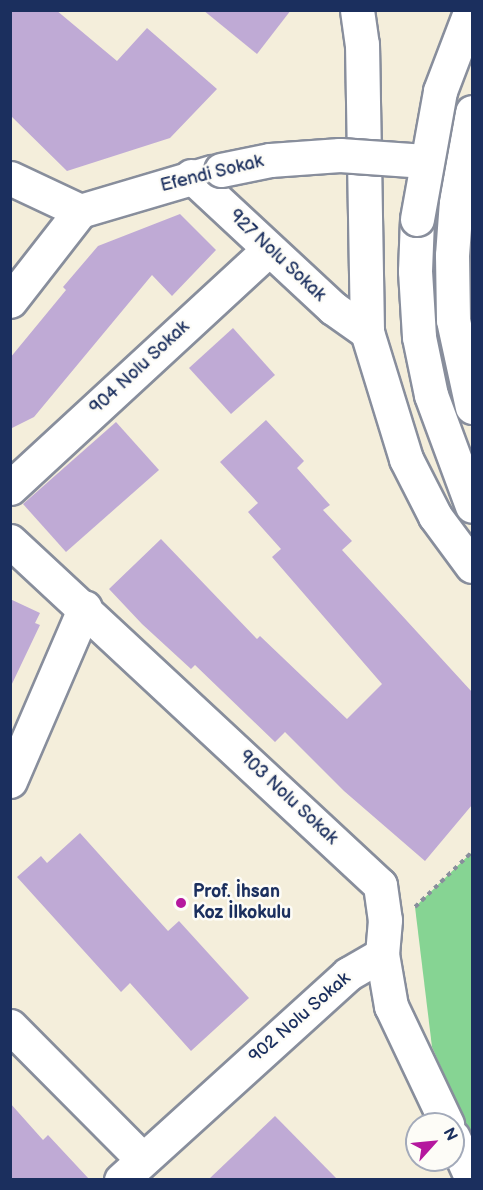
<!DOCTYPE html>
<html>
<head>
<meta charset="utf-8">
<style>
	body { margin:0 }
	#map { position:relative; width:483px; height:1190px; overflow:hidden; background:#f4eedb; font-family:"Balsamiq Sans",sans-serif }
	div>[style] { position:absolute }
	.green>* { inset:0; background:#86d493 }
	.building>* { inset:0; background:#bfaad5 }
	.path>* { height:4px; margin-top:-2px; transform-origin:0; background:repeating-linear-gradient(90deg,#888e9c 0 4.5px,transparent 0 9px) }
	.roads { filter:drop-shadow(2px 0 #888e9c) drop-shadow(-2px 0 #888e9c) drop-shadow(0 2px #888e9c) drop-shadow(0 -2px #888e9c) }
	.minor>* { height:33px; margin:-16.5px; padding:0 16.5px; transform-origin:16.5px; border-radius:16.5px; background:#fff }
	.primary>* { height:33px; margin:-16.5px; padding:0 16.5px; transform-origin:16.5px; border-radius:16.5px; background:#fff }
	.bridges { filter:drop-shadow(2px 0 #888e9c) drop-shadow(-2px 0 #888e9c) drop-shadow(0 2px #888e9c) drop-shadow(0 -2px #888e9c) }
	.minor-bridge>* { height:33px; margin:-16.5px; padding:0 16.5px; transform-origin:16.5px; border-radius:16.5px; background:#fff }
	.primary-bridge>* { height:33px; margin:-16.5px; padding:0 16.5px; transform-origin:16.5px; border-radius:16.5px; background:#fff }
	.dots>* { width:16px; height:16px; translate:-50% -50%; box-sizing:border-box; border:3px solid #fdfcf7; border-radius:50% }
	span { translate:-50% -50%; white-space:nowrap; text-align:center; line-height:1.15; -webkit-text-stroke:5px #fdfcf7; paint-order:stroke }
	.street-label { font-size:18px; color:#1b2f5e }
	.poi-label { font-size:18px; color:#1b2f5e; font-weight:700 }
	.left { translate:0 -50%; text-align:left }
	.frame { position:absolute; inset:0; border:12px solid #1b2f5e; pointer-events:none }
	.north { position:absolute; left:405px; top:1112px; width:60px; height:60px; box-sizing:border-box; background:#fdfcf7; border:2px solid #a3aaba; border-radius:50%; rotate:63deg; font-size:16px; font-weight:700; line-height:24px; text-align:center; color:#1b2f5e }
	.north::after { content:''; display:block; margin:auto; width:21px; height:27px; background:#b5179e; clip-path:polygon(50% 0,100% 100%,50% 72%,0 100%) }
</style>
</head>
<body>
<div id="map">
	<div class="green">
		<i style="clip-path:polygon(472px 852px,472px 1137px,432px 1047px,415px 907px)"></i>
	</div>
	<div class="building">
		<i style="clip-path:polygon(10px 10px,56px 10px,117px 61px,147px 28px,217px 89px,170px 138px,67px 171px,10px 115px)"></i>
		<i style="clip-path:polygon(203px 10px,291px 10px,257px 54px)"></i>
		<i style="clip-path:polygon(180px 214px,216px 250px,172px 296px,152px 275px,34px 417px,10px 429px,10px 358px,66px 290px,63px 287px,98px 246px)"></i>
		<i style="clip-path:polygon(233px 328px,275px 375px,231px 414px,189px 368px)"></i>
		<i style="clip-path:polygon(266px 420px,304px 461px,297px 468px,330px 505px,323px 510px,352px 541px,342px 550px,472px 692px,472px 805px,425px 861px,344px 791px,285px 732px,275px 742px,195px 665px,191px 669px,142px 624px,109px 589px,161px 539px,257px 639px,260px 636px,347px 719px,382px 684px,272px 557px,281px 549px,248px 512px,258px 503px,220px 462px)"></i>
		<i style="clip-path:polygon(116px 422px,159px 470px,66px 552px,23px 504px)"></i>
		<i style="clip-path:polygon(10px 599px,40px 613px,35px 623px,40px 625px,10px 688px)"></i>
		<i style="clip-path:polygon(80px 833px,168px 931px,179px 921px,249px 998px,191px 1051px,130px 983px,121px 992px,17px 877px,41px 856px,47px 863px)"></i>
		<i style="clip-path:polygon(10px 1103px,43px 1140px,48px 1135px,89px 1179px,10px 1179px)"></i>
		<i style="clip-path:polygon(275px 1116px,337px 1179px,209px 1179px)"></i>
	</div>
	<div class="path">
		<i style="left:415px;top:907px;width:79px;rotate:-44deg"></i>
	</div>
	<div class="roads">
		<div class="minor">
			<i style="left:191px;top:176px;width:194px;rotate:42.9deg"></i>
			<i style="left:333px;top:308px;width:42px;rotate:35.2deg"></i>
			<i style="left:10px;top:178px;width:77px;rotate:25.2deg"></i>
			<i style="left:80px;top:211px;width:138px;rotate:-16.5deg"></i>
			<i style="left:10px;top:301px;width:114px;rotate:-52.1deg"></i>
			<i style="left:10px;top:488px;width:352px;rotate:-42.7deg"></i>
			<i style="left:10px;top:541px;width:505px;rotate:42.91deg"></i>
			<i style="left:380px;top:885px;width:35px;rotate:82deg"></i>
			<i style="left:385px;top:920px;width:34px;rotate:95deg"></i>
			<i style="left:382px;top:954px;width:53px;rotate:80.2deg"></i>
			<i style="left:391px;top:1006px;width:131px;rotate:64.6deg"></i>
			<i style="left:10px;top:781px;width:189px;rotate:-66.7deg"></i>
			<i style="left:10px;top:1026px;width:187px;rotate:45.2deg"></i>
			<i style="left:453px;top:1137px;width:46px;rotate:65.7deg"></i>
			<i style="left:121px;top:1180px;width:307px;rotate:-42.2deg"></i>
			<i style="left:348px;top:974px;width:39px;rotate:-30deg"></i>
		</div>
		<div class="primary">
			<i style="left:357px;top:10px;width:34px;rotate:82deg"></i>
			<i style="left:362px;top:44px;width:288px;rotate:89deg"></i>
			<i style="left:367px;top:332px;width:133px;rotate:72.9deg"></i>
			<i style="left:406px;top:459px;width:64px;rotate:63deg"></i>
			<i style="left:435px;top:516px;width:62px;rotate:53.5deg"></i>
			<i style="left:472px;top:112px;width:50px;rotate:105.2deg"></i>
			<i style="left:459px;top:160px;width:95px;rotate:94.2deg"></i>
			<i style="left:452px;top:255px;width:65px;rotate:89.1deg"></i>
			<i style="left:453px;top:320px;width:89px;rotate:77.7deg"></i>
			<i style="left:417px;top:219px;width:52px;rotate:92.2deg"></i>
			<i style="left:415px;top:271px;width:66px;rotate:86.5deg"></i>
			<i style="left:419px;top:337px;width:59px;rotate:78.3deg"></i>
			<i style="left:431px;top:395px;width:118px;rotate:69.7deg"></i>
		</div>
	</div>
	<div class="bridges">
		<div class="minor-bridge">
			<i style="left:221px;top:170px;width:50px;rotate:-11.5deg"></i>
			<i style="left:270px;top:160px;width:70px;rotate:-4.1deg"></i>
			<i style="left:340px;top:155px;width:85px;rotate:4deg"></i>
		</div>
		<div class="primary-bridge">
			<i style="left:417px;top:219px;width:130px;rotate:-79.8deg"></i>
			<i style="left:440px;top:91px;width:87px;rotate:-69.1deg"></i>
		</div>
	</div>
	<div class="dots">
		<i style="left:181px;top:903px;background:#b5179e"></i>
	</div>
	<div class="street-label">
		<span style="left:212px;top:174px;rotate:-14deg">Efendi Sokak</span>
		<span style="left:277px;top:256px;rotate:43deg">927 Nolu Sokak</span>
		<span style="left:140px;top:368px;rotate:-43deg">904 Nolu Sokak</span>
		<span style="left:288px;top:798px;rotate:43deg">903 Nolu Sokak</span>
		<span style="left:300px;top:1018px;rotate:-41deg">902 Nolu Sokak</span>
	</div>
	<div class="poi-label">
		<span class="left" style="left:193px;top:903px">Prof. İhsan<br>Koz İlkokulu</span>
	</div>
	<div class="frame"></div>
	<div class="north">N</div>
</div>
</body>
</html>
